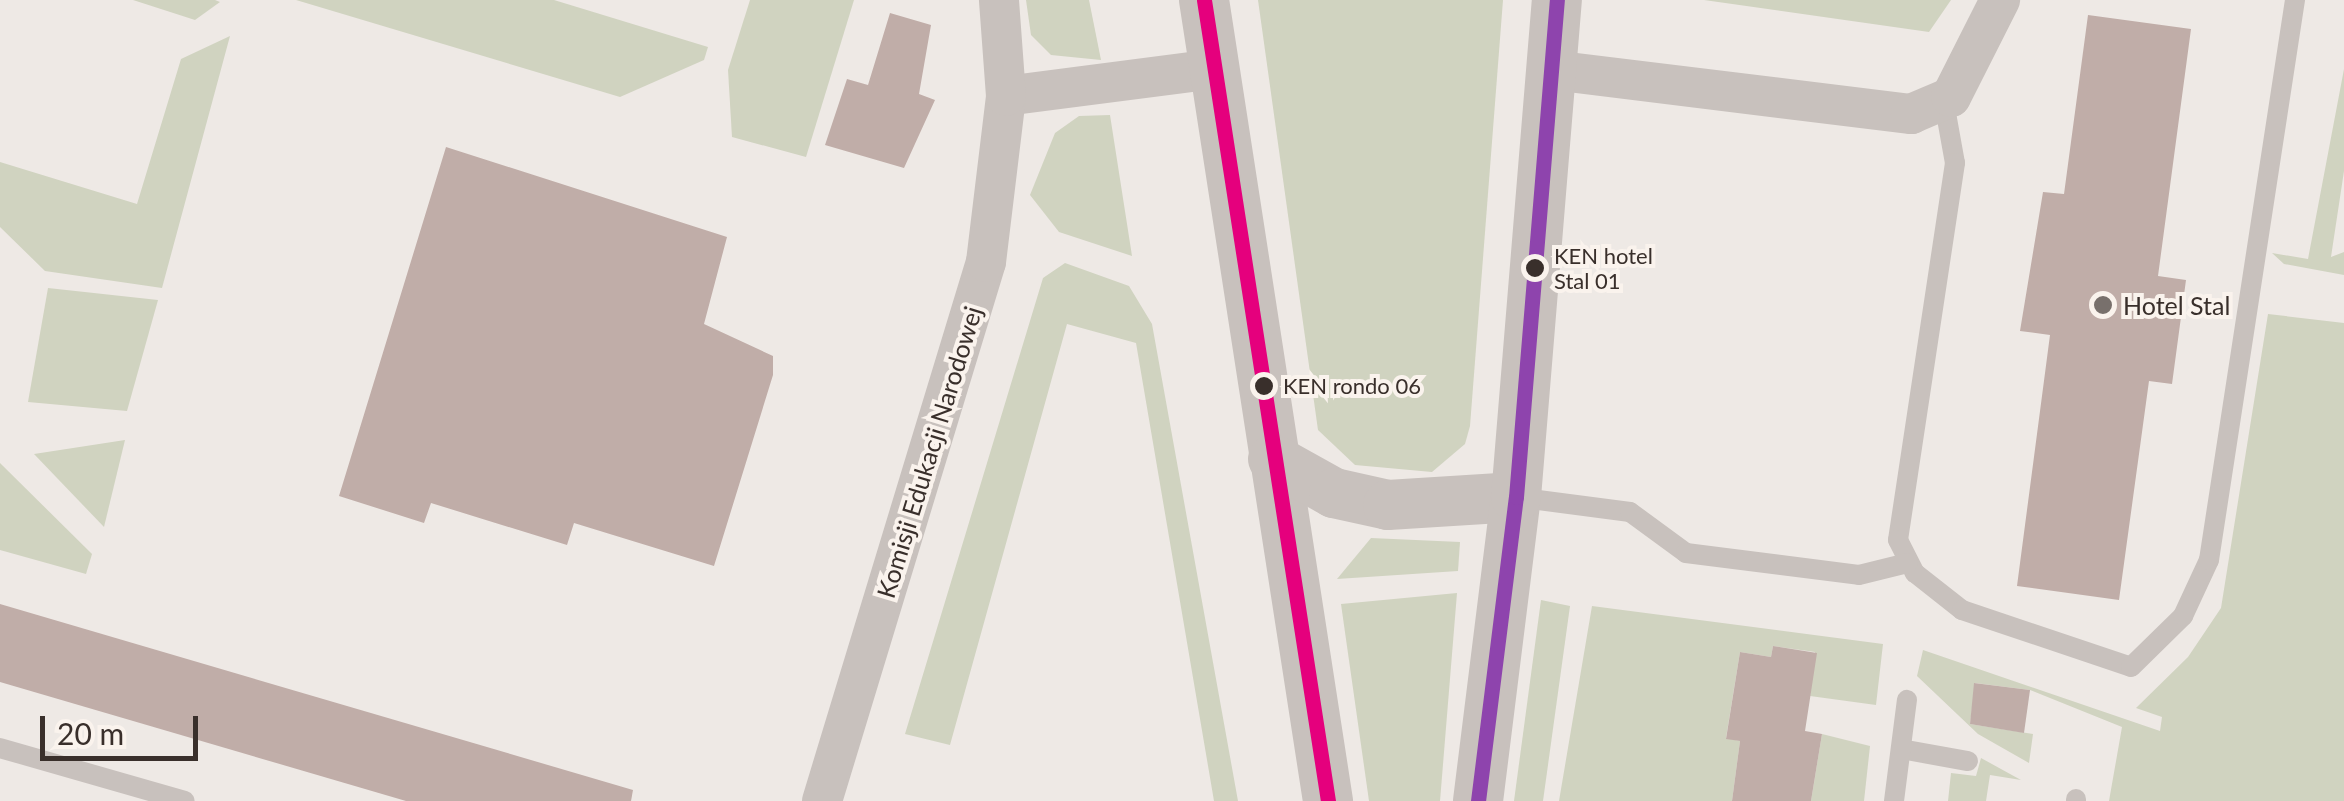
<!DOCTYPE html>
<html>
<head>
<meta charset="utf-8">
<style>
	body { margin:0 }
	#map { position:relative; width:2344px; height:801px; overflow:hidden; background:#eee9e5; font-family:Lato,sans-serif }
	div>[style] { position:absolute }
	.green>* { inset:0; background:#d0d3c0 }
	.building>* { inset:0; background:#c0ada8 }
	.service>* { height:20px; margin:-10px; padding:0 10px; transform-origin:10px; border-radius:10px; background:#c8c1bd }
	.minor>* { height:40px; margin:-20px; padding:0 20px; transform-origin:20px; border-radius:20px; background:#c8c1bd }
	.tertiary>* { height:50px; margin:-25px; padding:0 25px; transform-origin:25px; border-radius:25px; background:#c8c1bd }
	.bus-1>* { height:15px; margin:-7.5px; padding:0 7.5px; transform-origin:7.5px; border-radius:7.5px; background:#e5007d }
	.bus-2>* { height:15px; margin:-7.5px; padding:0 7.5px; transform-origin:7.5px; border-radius:7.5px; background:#8e44ad }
	.dots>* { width:28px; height:28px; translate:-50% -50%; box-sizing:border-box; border:5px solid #faf3ed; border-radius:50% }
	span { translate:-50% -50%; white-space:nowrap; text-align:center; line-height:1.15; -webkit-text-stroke:8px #faf3ed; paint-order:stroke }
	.bus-label { font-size:22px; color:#392f2b }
	.left { translate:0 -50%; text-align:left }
	.poi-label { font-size:25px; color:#392f2b }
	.street-label { font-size:25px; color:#392f2b }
	.scale { position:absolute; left:40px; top:716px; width:158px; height:45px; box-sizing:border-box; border:5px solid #392f2b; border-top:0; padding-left:12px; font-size:30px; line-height:35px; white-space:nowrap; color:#392f2b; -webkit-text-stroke:8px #faf3ed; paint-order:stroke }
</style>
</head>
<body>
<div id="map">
	<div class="green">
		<i style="clip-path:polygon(133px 0,215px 0,220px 2px,195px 20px)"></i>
		<i style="clip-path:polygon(296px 0,554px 0,708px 47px,704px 60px,620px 97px)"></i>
		<i style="clip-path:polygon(750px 0,854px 0,806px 157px,732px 137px,728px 70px)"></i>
		<i style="clip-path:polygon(1026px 0,1089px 0,1101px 60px,1051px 55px,1031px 35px)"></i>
		<i style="clip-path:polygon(1258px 0,1503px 0,1470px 426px,1465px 444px,1432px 472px,1355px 465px,1318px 430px)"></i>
		<i style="clip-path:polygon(1704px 0,1951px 0,1929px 32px)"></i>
		<i style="clip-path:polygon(230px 36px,162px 288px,45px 271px,0 227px,0 162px,137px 204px,181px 59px)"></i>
		<i style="clip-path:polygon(2344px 69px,2344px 171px,2331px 257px,2344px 252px,2344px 275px,2284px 264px,2272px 253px,2308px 259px)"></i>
		<i style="clip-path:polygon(1110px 115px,1132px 256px,1059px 232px,1030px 195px,1055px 133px,1079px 116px)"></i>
		<i style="clip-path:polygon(1065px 263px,1129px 286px,1152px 324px,1238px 801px,1214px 801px,1136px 343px,1067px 324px,950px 745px,905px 734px,1043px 278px)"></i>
		<i style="clip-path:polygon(48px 288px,158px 300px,127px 411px,28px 402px)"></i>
		<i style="clip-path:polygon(2268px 314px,2344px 323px,2344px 801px,2109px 801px,2122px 727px,2030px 690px,1975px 683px,1970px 724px,2033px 734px,2029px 763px,1978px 734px,1917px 676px,1923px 650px,2160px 731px,2162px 717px,2136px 708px,2188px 657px,2221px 608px)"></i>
		<i style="clip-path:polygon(125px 440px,104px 527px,34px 454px)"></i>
		<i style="clip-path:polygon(0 463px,92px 554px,86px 574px,0 550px)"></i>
		<i style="clip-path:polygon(1371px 538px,1460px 542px,1458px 571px,1337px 579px)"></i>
		<i style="clip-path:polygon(1457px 593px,1440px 801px,1369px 801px,1341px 604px)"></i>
		<i style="clip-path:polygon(1541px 600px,1570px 606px,1543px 801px,1514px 801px)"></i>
		<i style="clip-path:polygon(1592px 606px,1883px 644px,1876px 705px,1810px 696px,1815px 652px,1773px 646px,1771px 657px,1740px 652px,1726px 738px,1740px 741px,1732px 801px,1559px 801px)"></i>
		<i style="clip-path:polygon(1822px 734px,1870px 746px,1864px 801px,1811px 801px)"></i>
		<i style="clip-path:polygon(1981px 758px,2021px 780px,1990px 775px,1986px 801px,1948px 801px,1951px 773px,1976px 776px)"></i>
	</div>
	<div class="building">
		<i style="clip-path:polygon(890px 13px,931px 25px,919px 94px,935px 100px,904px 168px,825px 145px,847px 79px,868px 85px)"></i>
		<i style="clip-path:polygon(2088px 15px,2191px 29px,2158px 276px,2186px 280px,2172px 384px,2149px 381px,2119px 600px,2017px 586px,2050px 335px,2020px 331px,2043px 192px,2064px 194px)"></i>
		<i style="clip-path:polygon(446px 147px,727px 237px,704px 324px,773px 356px,773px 375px,714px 566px,574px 523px,567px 545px,431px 503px,424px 523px,339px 496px)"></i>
		<i style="clip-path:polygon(0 604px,633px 790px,631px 801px,406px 801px,0 682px)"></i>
		<i style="clip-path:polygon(1773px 646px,1817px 653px,1805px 731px,1822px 734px,1811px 801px,1732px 801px,1740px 741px,1726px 739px,1740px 652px,1771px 657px)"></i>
		<i style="clip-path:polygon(1974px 683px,2030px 690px,2024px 733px,1970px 724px)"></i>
	</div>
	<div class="service">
		<i style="left:1944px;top:102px;width:62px;rotate:79.8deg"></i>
		<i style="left:1955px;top:163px;width:381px;rotate:98.6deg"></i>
		<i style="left:1898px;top:540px;width:37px;rotate:63deg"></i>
		<i style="left:1915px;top:573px;width:60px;rotate:38.2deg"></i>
		<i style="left:1962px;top:610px;width:178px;rotate:18.6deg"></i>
		<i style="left:2131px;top:667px;width:73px;rotate:-44.4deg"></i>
		<i style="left:2183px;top:616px;width:62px;rotate:-65.1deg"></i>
		<i style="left:2209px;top:560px;width:567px;rotate:-81.27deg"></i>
		<i style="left:1516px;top:497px;width:115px;rotate:7.5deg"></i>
		<i style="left:1630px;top:512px;width:69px;rotate:36.2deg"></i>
		<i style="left:1686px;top:553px;width:174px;rotate:7.2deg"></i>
		<i style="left:1859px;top:575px;width:50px;rotate:-13.8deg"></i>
		<i style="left:0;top:748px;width:192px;rotate:16deg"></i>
		<i style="left:1901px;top:749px;width:68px;rotate:10.2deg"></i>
		<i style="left:1894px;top:801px;width:102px;rotate:-82.7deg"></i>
		<i style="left:2076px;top:801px;width:2px;rotate:-90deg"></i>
	</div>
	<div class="minor">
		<i style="left:1552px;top:70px;width:362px;rotate:7deg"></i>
		<i style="left:1911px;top:114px;width:43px;rotate:-23deg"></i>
		<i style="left:1951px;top:97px;width:109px;rotate:-63.2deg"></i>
		<i style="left:1006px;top:96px;width:211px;rotate:-7.4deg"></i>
		<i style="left:822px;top:801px;width:563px;rotate:-73.08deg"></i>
		<i style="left:986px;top:262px;width:167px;rotate:-83.1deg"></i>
		<i style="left:1006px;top:96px;width:96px;rotate:-94.2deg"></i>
	</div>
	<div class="tertiary">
		<i style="left:1204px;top:0;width:811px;rotate:81.2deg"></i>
		<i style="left:1273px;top:459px;width:70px;rotate:29.1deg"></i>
		<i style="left:1334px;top:493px;width:55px;rotate:12.5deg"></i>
		<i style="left:1388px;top:505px;width:128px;rotate:-3.6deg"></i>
		<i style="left:1478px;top:801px;width:306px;rotate:-82.9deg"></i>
		<i style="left:1516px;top:497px;width:499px;rotate:-85.3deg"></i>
	</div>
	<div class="bus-1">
		<i style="left:1204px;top:0;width:811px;rotate:81.2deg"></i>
	</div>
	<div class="bus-2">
		<i style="left:1478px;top:801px;width:306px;rotate:-82.9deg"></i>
		<i style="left:1516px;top:497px;width:499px;rotate:-85.3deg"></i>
	</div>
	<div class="dots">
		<i style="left:1535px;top:268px;background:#392f2b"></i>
		<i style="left:2103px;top:305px;background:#78706c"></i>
		<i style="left:1264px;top:386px;background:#392f2b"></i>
	</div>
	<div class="bus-label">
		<span class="left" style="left:1554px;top:268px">KEN hotel<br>Stal 01</span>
		<span class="left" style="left:1283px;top:386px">KEN rondo 06</span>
	</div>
	<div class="poi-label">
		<span class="left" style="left:2123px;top:305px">Hotel Stal</span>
	</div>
	<div class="street-label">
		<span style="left:929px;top:452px;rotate:-73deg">Komisji Edukacji Narodowej</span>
	</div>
	<div class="scale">20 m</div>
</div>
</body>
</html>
